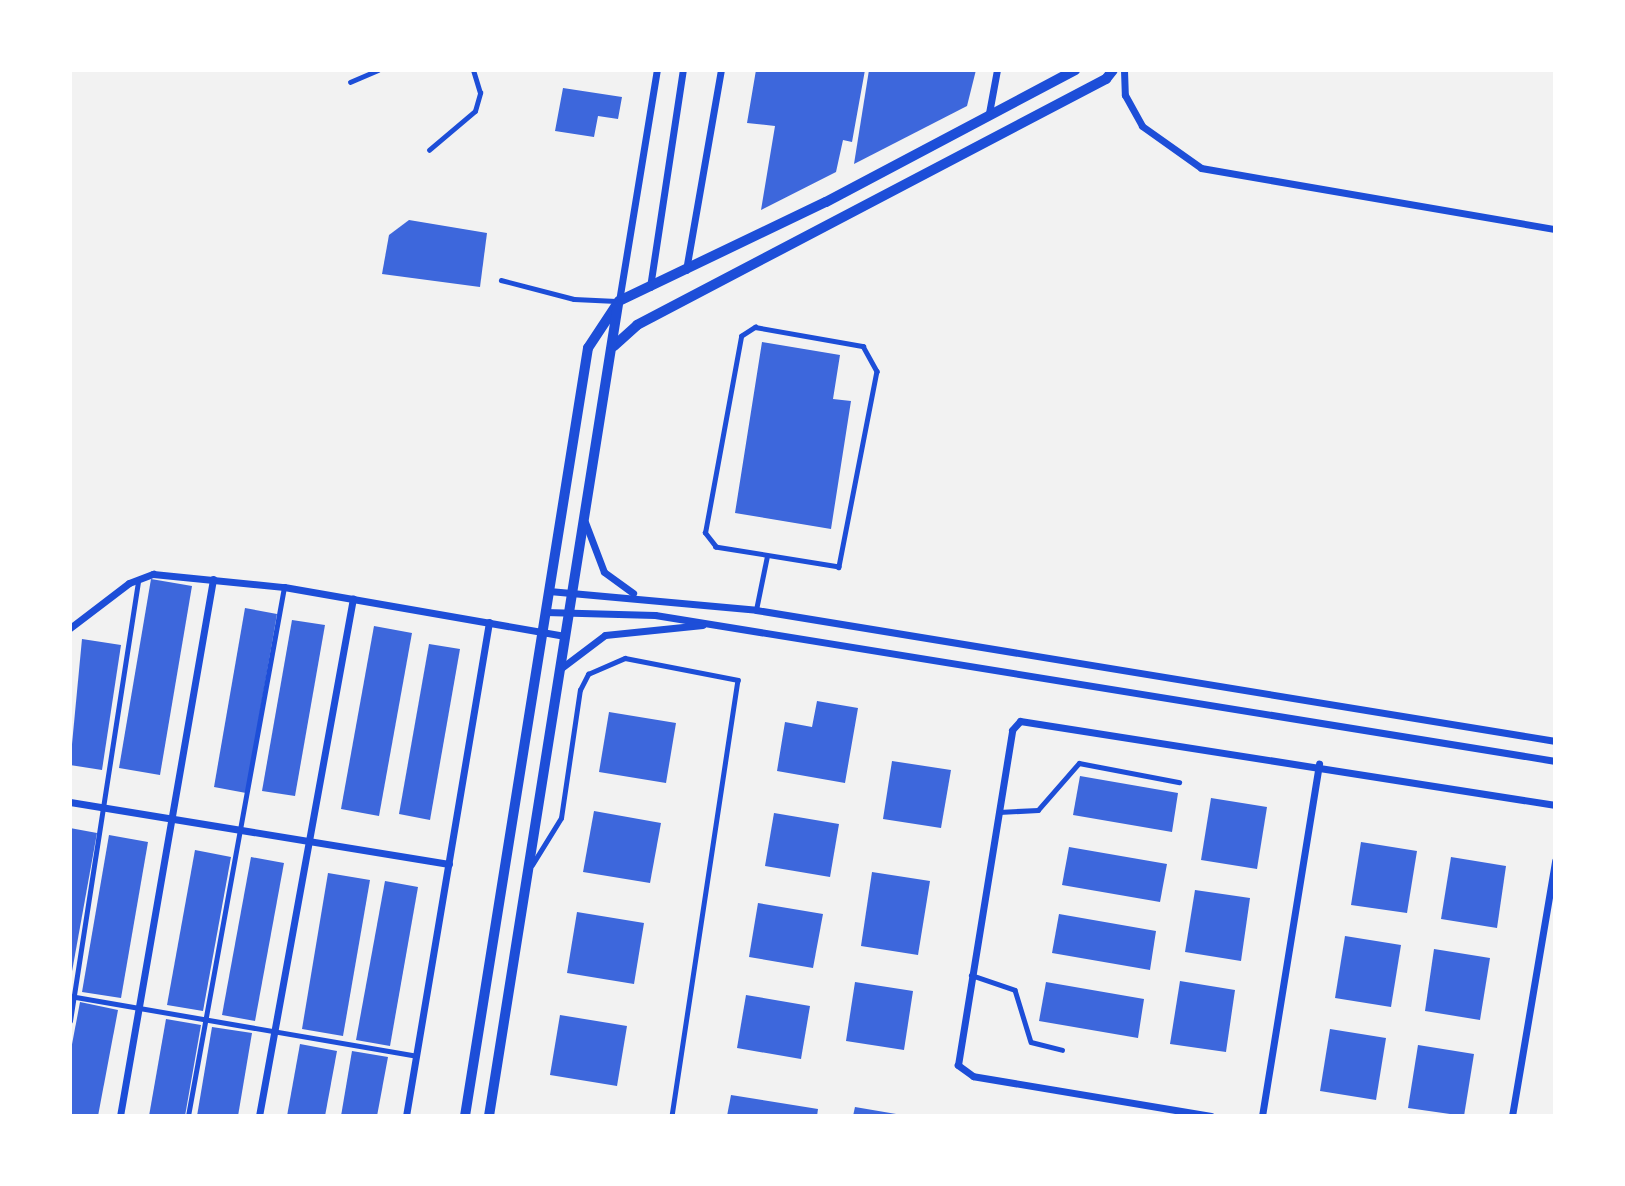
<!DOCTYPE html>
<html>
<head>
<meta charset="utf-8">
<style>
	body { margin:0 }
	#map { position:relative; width:1625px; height:1186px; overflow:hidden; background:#f2f2f2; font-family:Jost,sans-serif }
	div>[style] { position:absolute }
	.building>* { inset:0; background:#3d67dc }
	.service>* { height:4.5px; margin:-2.25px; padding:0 2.25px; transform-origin:2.25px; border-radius:2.25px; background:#1d4ed8 }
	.minor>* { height:7px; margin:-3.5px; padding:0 3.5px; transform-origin:3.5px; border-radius:3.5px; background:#1d4ed8 }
	.tertiary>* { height:10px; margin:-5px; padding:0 5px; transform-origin:5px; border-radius:5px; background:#1d4ed8 }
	span { translate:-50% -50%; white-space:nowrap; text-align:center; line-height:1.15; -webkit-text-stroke:5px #fff; paint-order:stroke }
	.frame { position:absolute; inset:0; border:72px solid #fff; pointer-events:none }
</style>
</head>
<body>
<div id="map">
	<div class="building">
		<i style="clip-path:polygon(756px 70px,865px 70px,852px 142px,843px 140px,836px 172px,761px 210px,775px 126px,747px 123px)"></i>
		<i style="clip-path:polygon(869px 70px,976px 70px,967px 106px,854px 164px)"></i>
		<i style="clip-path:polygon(563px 88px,622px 97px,618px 119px,598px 116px,594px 137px,555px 131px)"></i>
		<i style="clip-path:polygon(409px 220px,487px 233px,480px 287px,382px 274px,389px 235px)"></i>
		<i style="clip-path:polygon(762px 342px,840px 355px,833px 399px,851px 401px,831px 529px,735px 513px)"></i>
		<i style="clip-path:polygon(151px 579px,192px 586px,160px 775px,119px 768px)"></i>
		<i style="clip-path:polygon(245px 608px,277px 614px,246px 793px,214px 787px)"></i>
		<i style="clip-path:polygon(292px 620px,325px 625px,295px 796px,262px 791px)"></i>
		<i style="clip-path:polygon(374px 626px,412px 633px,379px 816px,341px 809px)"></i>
		<i style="clip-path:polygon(82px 639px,121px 645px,102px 770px,70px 765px)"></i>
		<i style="clip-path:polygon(429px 644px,460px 649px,430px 820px,399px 814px)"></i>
		<i style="clip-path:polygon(817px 701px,858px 708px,845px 783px,777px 771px,785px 722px,812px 727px)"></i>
		<i style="clip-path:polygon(609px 712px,676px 723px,666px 783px,599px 772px)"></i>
		<i style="clip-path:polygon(892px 761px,951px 770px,941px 828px,883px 819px)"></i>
		<i style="clip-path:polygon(1080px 776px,1178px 793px,1172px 832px,1073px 815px)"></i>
		<i style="clip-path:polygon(1211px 798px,1267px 807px,1257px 869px,1201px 860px)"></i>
		<i style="clip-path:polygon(594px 811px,661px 823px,650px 883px,583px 872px)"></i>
		<i style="clip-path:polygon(774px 813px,839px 824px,830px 877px,765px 866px)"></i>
		<i style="clip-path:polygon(70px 828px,97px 833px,71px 977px,70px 976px)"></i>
		<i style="clip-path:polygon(109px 835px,148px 842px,121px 998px,82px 992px)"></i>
		<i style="clip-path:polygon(1361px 842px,1417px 851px,1407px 913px,1351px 905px)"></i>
		<i style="clip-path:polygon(1069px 847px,1167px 864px,1160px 902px,1062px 885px)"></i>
		<i style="clip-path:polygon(195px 850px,231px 857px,203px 1011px,167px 1005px)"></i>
		<i style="clip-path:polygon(251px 857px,284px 863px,255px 1021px,222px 1015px)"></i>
		<i style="clip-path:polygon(1451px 857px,1506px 866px,1497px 928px,1441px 919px)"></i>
		<i style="clip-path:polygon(872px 872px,930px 881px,918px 955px,861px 946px)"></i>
		<i style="clip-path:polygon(328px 873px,370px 880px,343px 1036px,302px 1029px)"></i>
		<i style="clip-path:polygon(385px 881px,418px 887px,390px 1046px,356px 1040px)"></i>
		<i style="clip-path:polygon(1195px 890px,1250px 898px,1241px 961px,1185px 952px)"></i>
		<i style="clip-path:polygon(758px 903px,823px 914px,813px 968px,749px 957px)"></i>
		<i style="clip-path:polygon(577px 912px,644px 923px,634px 984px,567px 973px)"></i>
		<i style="clip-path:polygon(1059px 914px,1156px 931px,1150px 970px,1052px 953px)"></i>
		<i style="clip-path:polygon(1345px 936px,1401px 945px,1391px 1007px,1335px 998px)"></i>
		<i style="clip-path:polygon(1434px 949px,1490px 958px,1480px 1020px,1425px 1011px)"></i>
		<i style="clip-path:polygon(1180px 981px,1235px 990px,1226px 1052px,1170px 1044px)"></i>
		<i style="clip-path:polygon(855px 982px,913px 991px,904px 1050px,846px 1041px)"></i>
		<i style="clip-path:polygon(1046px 982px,1144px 999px,1138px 1038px,1039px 1021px)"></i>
		<i style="clip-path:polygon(746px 995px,810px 1006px,801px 1059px,737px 1048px)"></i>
		<i style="clip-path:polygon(80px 1002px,118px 1010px,98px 1116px,70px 1116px,70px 1055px)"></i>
		<i style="clip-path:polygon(560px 1015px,627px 1026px,617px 1086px,550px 1075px)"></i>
		<i style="clip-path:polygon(166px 1019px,201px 1025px,185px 1116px,149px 1116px)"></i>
		<i style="clip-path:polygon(212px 1027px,252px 1033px,238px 1116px,197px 1116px)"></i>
		<i style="clip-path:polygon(1330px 1029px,1386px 1038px,1376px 1100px,1320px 1091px)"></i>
		<i style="clip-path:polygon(300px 1044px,337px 1051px,325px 1116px,287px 1116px)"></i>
		<i style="clip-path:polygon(1418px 1045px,1474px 1054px,1464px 1116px,1408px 1108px)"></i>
		<i style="clip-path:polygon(352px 1051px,388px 1057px,377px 1116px,341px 1116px)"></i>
		<i style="clip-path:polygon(731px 1095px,818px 1109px,817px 1116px,727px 1116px)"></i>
		<i style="clip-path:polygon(855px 1107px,902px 1115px,902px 1116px,853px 1116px)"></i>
	</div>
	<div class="service">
		<i style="left:350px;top:82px;width:30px;rotate:-23deg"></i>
		<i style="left:429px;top:150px;width:60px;rotate:-40.3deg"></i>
		<i style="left:475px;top:111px;width:19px;rotate:-74deg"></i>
		<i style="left:480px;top:93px;width:24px;rotate:-107deg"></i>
		<i style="left:501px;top:280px;width:75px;rotate:14.6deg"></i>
		<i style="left:574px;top:299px;width:42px;rotate:2.7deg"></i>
		<i style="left:755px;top:327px;width:110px;rotate:10deg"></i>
		<i style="left:863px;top:346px;width:29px;rotate:61deg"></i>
		<i style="left:877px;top:371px;width:200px;rotate:101deg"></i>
		<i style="left:839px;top:567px;width:125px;rotate:-170.8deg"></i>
		<i style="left:716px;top:547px;width:18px;rotate:-128deg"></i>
		<i style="left:705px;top:533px;width:200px;rotate:-79.6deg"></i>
		<i style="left:741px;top:336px;width:17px;rotate:-33deg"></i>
		<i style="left:756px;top:610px;width:55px;rotate:-78.5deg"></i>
		<i style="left:999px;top:812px;width:39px;rotate:-3deg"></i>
		<i style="left:1038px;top:810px;width:62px;rotate:-48.9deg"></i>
		<i style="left:1079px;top:763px;width:102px;rotate:10.8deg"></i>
		<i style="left:532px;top:865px;width:55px;rotate:-58.3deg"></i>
		<i style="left:561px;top:818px;width:129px;rotate:-81.6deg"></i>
		<i style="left:580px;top:690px;width:18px;rotate:-63deg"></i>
		<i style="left:588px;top:674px;width:40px;rotate:-23.4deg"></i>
		<i style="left:625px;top:658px;width:115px;rotate:11deg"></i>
		<i style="left:738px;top:680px;width:441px;rotate:98.6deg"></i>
		<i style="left:971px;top:975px;width:46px;rotate:18.8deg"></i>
		<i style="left:1015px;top:990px;width:54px;rotate:72.9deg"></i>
		<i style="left:1031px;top:1042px;width:32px;rotate:14deg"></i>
		<i style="left:70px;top:996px;width:351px;rotate:9.8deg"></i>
		<i style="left:70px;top:1021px;width:445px;rotate:-81.2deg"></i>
		<i style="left:188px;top:1116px;width:538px;rotate:-79.71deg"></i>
	</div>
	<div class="minor">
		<i style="left:1124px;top:70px;width:25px;rotate:88deg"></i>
		<i style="left:1125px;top:95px;width:35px;rotate:61deg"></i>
		<i style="left:1142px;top:126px;width:72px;rotate:35.4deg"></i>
		<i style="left:1201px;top:168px;width:359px;rotate:9.8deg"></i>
		<i style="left:989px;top:113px;width:44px;rotate:-79.5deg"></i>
		<i style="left:686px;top:270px;width:203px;rotate:-80.1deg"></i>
		<i style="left:650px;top:287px;width:219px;rotate:-81.4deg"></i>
		<i style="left:619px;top:301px;width:234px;rotate:-80.7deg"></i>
		<i style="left:585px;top:522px;width:53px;rotate:69.2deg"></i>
		<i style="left:604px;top:572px;width:36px;rotate:36deg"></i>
		<i style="left:549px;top:591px;width:208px;rotate:5.2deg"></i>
		<i style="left:756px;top:610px;width:810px;rotate:9.31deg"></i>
		<i style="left:545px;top:612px;width:110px;rotate:1.6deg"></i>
		<i style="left:655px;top:615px;width:912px;rotate:9.21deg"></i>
		<i style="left:70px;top:628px;width:74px;rotate:-37.3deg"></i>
		<i style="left:129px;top:583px;width:26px;rotate:-21deg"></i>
		<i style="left:153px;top:574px;width:132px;rotate:5.7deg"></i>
		<i style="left:284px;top:587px;width:285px;rotate:9.9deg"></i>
		<i style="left:560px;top:669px;width:56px;rotate:-37.1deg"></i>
		<i style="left:605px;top:635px;width:98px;rotate:-5.9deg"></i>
		<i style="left:70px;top:802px;width:384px;rotate:9.3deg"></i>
		<i style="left:120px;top:1116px;width:545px;rotate:-80.17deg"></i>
		<i style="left:259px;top:1116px;width:526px;rotate:-79.71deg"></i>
		<i style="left:406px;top:1116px;width:501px;rotate:-80.46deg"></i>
		<i style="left:1211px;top:1116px;width:241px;rotate:-170.5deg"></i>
		<i style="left:973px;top:1076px;width:19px;rotate:-144deg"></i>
		<i style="left:958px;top:1065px;width:339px;rotate:-80.8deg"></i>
		<i style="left:1012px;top:730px;width:12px;rotate:-48deg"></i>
		<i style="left:1020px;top:721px;width:542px;rotate:8.92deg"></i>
		<i style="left:1262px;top:1116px;width:357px;rotate:-80.8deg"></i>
		<i style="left:1512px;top:1116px;width:259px;rotate:-80.4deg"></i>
	</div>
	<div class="tertiary">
		<i style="left:614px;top:346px;width:31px;rotate:-42deg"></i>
		<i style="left:637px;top:325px;width:530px;rotate:-27.68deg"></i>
		<i style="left:1106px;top:79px;width:11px;rotate:-52deg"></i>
		<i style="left:465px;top:1116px;width:778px;rotate:-80.9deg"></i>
		<i style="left:588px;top:348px;width:56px;rotate:-56.6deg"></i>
		<i style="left:619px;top:301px;width:229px;rotate:-25.6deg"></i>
		<i style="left:826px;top:202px;width:282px;rotate:-27.9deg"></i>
		<i style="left:489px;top:1116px;width:822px;rotate:-80.97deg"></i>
	</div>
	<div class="frame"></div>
</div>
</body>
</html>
